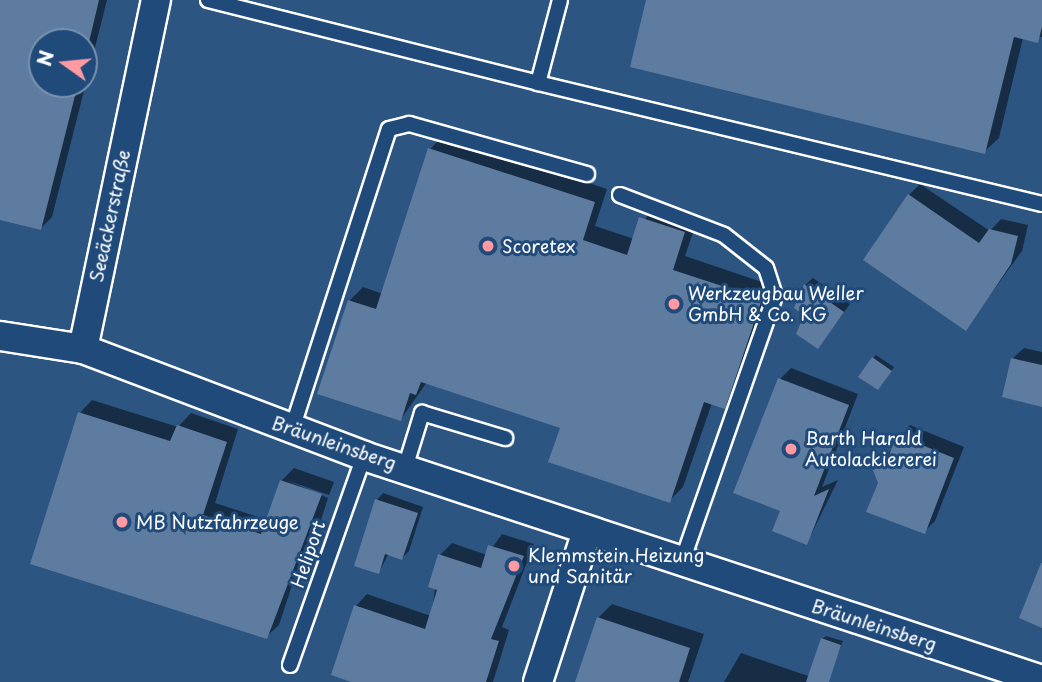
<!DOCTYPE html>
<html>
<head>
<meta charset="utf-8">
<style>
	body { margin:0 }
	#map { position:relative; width:1042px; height:682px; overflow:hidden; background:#2c5582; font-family:"Playpen Sans",sans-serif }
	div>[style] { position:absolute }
	.shadow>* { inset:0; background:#0007 }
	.building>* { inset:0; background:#5e7c9f }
	.roads { filter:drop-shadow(2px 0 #fff) drop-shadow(-2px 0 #fff) drop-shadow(0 2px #fff) drop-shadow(0 -2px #fff) }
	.service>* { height:14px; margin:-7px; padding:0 7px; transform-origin:7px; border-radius:7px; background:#1f4a7a }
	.minor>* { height:28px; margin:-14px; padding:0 14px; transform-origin:14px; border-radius:14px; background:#1f4a7a }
	.dots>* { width:19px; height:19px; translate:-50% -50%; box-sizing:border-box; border:4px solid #1f4a7a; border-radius:50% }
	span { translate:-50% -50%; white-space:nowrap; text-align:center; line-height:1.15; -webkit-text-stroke:6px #1f4a7a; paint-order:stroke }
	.street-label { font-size:18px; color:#fff }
	.poi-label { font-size:18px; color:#fff }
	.left { translate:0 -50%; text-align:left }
	.north { position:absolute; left:28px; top:28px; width:70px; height:70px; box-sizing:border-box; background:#1f4a7a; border:2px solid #7992af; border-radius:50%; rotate:285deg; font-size:19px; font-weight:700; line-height:28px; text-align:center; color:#fff }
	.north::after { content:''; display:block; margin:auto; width:24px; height:32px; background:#ff9aa2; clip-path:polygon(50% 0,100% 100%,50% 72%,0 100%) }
</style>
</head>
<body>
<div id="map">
	<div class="shadow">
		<i style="clip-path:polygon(evenodd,0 0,107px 0,52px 217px,40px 229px,0 218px,0 0,42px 42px,84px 42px,84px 84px,42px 84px,42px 42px)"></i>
		<i style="clip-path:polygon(648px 0,1042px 0,1042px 37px,1023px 38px,999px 138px,984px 152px)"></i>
		<i style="clip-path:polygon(444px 135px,607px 189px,595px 226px,634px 239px,654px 204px,698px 218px,685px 256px,774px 286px,738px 393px,725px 407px,712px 403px,683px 487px,669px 501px,562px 426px,427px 382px,401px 419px,349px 301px,363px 287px,383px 294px,430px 149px)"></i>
		<i style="clip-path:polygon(920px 184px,990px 231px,1001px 219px,1028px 225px,1022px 251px,966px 328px,909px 195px)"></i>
		<i style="clip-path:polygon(813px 278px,850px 304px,818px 347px,806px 315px,805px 285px)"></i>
		<i style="clip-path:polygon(1024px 348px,1042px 352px,1042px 405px,1012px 359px)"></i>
		<i style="clip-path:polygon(876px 355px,894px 367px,882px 385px,873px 358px)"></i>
		<i style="clip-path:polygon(791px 368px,858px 394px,822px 487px,838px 480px,807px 543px,782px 510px,736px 492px,780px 379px)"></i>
		<i style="clip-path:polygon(92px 400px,178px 427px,191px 413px,238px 429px,215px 503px,268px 520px,281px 481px,294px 468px,334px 482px,329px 495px,286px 480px,328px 498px,309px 558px,297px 570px,279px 625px,266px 637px,80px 413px)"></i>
		<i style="clip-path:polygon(910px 425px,964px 447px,935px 521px,924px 532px,875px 471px)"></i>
		<i style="clip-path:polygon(383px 493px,423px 507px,409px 551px,402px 558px,389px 553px,379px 572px,377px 500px)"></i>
		<i style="clip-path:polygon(502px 534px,534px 544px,502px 627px,509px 630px,493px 682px,357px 682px,356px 606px,367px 594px,431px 616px,440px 555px,452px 543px,487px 555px)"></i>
		<i style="clip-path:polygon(612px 604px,704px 634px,688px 682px,577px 682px,598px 618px)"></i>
		<i style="clip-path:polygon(826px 636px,843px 641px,834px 663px,822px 639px)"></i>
		<i style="clip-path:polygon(741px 653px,814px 678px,813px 682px,724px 682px)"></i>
	</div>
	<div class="building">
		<i style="clip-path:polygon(0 0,99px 0,89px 42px,42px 42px,42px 84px,78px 84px,41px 230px,0 220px)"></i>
		<i style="clip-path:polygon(646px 0,1042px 0,1042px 27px,1038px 43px,1014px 37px,985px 154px,630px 67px)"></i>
		<i style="clip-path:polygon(428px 148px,595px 202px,583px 240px,627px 255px,639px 217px,685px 232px,673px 270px,762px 299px,725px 409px,704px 402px,670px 503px,548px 462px,560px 428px,421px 382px,416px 395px,410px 393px,401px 421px,317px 394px,348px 300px,376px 309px)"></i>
		<i style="clip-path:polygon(908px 194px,979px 243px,989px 229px,1018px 236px,1011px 264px,966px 331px,863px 260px)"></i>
		<i style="clip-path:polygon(804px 284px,844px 312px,818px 349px,796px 334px,804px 315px,794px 308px)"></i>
		<i style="clip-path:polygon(872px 357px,892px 371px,878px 390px,858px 377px)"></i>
		<i style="clip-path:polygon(1011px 358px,1042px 365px,1042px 407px,1002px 397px)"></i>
		<i style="clip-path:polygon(778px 378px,849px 405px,814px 496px,829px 489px,807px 545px,772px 531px,780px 511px,733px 493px)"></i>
		<i style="clip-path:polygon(78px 412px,170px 441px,177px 425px,227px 442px,203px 515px,261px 534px,280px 480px,322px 494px,267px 639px,30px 564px)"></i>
		<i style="clip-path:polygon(897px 435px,954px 458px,925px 534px,866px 512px,878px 483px,873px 470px,885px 465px)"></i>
		<i style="clip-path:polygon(375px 499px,418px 513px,402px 560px,385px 554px,379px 574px,354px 566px)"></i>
		<i style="clip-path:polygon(488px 545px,524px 556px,491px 639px,499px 641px,486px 682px,351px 682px,331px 675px,354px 605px,425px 629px,437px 590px,428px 587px,438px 554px,481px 568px)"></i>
		<i style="clip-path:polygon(1041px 563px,1042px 563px,1042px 628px,1019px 618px)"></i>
		<i style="clip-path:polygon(597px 617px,690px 648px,679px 682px,575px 682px)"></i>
		<i style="clip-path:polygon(821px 638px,841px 645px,829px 682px,806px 682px)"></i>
	</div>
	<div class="roads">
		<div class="service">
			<i style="left:208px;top:0;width:340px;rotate:14.1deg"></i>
			<i style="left:560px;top:0;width:86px;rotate:104.8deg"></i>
			<i style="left:538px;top:83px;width:518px;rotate:13.5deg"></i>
			<i style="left:620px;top:195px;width:111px;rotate:21deg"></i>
			<i style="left:724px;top:235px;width:53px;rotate:38.2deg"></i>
			<i style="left:766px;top:268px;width:29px;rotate:72deg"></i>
			<i style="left:775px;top:296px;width:281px;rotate:109.3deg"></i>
			<i style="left:292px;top:429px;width:315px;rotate:-72.1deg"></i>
			<i style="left:389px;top:129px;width:21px;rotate:-14deg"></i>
			<i style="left:409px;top:124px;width:185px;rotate:15.7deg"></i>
			<i style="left:405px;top:468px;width:58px;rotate:-72.8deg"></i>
			<i style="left:422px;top:413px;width:87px;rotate:16.8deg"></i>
			<i style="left:290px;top:665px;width:222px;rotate:-70.5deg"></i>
		</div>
		<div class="minor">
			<i style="left:0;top:336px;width:84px;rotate:8.9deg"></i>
			<i style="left:83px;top:349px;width:301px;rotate:20.8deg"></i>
			<i style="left:364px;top:456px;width:714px;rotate:18.28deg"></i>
			<i style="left:83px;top:349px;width:357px;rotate:-78.2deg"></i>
			<i style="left:538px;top:682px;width:159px;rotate:-72deg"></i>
		</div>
	</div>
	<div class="dots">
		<i style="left:488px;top:246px;background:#ff9aa2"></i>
		<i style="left:674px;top:304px;background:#ff9aa2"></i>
		<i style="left:791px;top:449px;background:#ff9aa2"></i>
		<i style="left:122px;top:522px;background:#ff9aa2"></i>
		<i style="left:514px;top:566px;background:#ff9aa2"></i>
	</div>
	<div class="street-label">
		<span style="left:110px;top:216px;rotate:-78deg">Seeäckerstraße</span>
		<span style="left:334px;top:443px;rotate:19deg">Bräunleinsberg</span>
		<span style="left:308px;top:554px;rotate:-71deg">Heliport</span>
		<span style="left:874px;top:625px;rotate:18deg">Bräunleinsberg</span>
	</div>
	<div class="poi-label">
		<span class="left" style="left:502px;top:246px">Scoretex</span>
		<span class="left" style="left:688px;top:304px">Werkzeugbau Weller<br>GmbH &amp; Co. KG</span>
		<span class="left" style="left:805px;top:449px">Barth Harald<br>Autolackiererei</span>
		<span class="left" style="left:136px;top:522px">MB Nutzfahrzeuge</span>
		<span class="left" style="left:528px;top:566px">Klemmstein Heizung<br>und Sanitär</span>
	</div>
	<div class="north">N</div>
</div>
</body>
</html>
